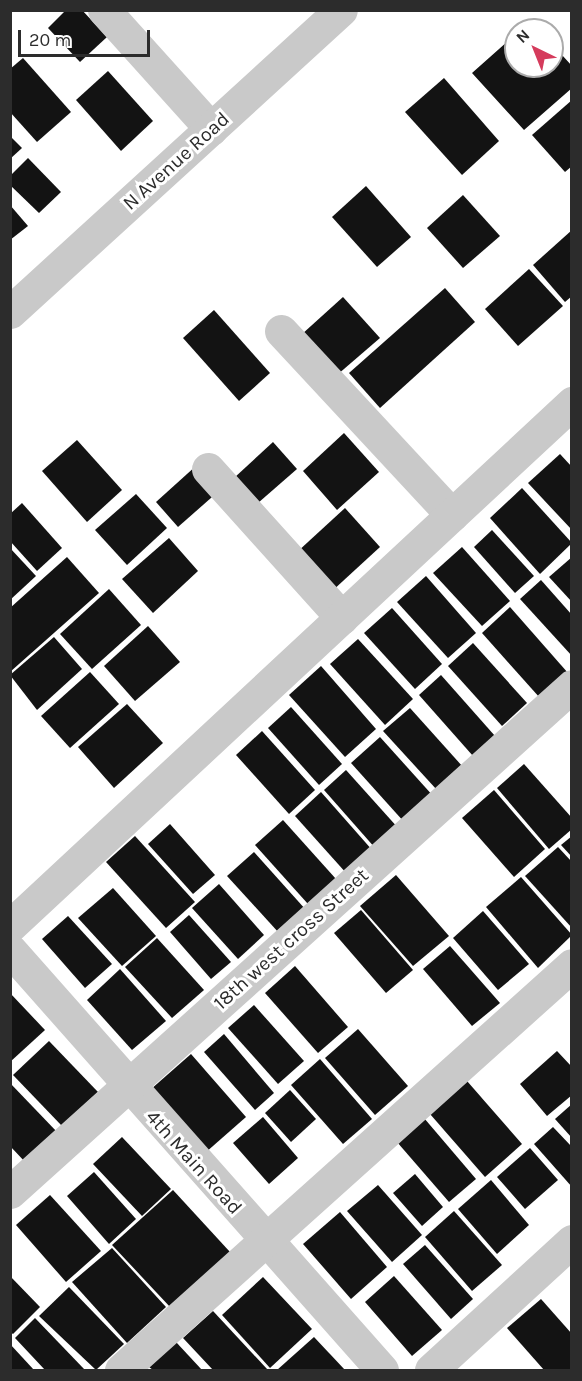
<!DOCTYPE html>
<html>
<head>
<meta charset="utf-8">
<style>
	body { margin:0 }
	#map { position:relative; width:582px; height:1381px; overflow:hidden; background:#fff; font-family:Karla,sans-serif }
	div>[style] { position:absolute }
	.building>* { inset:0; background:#131313 }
	.minor>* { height:33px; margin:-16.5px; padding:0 16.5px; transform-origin:16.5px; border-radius:16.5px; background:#c9c9c9 }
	span { translate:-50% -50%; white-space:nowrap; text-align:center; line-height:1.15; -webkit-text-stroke:6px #fff; paint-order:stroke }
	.street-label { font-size:20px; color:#2c2c2c }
	.frame { position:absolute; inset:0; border:12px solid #2c2c2c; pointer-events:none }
	.north { position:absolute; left:504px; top:18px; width:60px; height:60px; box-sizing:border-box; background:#fff; border:2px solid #ababab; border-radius:50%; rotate:317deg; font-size:16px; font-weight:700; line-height:24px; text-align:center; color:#2c2c2c }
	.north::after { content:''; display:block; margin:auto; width:21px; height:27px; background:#d53b5c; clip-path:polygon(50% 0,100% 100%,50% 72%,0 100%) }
	.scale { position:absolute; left:18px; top:30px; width:132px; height:27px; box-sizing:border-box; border:3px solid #2c2c2c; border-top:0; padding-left:8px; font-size:18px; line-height:21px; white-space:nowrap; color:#2c2c2c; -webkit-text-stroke:4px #fff; paint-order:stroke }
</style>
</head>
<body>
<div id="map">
	<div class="building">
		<i style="clip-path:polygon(66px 10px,82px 10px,107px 37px,80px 62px,48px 28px)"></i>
		<i style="clip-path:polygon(531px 21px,540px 30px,521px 30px)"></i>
		<i style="clip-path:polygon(516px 34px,516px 66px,552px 66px,552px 44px,572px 66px,572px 88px,524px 130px,472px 73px)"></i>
		<i style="clip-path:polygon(23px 58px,71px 112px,37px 142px,10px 112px,10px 69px)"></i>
		<i style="clip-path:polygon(108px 71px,153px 121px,121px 151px,76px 100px)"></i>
		<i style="clip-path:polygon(444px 78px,499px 141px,462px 175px,405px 112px)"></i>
		<i style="clip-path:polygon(572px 100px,572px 166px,565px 172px,532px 135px)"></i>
		<i style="clip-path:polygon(10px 136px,22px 148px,10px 159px)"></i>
		<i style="clip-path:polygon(28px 158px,61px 192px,39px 213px,10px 185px,10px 176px)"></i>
		<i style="clip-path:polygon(366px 186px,411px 237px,377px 267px,332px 217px)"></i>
		<i style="clip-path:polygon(463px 195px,500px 236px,463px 268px,427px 228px)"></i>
		<i style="clip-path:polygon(10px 205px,28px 226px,10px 240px)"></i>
		<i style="clip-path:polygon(572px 230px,572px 296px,565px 302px,533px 265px)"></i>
		<i style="clip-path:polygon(529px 269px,563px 306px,518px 346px,485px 309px)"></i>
		<i style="clip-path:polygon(445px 288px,475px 322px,380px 408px,349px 373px)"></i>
		<i style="clip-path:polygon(343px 297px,380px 338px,337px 375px,301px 335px)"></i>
		<i style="clip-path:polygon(214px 310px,270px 373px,239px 401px,183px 338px)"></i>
		<i style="clip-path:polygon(344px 433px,379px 472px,337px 510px,303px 471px)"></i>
		<i style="clip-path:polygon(77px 440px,122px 490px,87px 522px,42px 471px)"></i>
		<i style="clip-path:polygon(273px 442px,297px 469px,258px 503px,234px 478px)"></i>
		<i style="clip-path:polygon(560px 454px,572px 467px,572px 530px,528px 483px)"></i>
		<i style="clip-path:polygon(197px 465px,220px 490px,178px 527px,156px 502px)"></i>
		<i style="clip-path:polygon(522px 488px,572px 543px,540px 574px,490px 518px)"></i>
		<i style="clip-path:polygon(136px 494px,167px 528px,127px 565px,95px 530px)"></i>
		<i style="clip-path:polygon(22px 503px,62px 548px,37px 571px,10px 541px,10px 514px)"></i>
		<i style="clip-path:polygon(345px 508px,380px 547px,331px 592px,296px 553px)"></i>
		<i style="clip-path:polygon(492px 530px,534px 576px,515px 593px,474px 547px)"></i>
		<i style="clip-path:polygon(169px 538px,198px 571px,153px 613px,122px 579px)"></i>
		<i style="clip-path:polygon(462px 547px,510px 601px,482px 626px,433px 573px)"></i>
		<i style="clip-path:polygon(10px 548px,36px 576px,10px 600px)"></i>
		<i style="clip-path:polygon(67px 557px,99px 593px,10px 672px,10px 608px)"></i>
		<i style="clip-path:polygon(572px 557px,572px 602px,549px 577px)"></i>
		<i style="clip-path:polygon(426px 576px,476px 633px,448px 658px,397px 602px)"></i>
		<i style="clip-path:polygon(541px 580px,572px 615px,572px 656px,520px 599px)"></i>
		<i style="clip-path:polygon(109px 589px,141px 625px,92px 669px,60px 634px)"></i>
		<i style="clip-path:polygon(510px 607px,568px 673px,540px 698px,482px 633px)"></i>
		<i style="clip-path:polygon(392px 608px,442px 664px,415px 689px,364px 633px)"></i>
		<i style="clip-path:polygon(148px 626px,180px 662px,135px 701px,104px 666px)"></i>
		<i style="clip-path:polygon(54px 637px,82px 669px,37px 710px,10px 675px)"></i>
		<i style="clip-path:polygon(358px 639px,413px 699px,385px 725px,330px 664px)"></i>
		<i style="clip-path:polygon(473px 643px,527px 703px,502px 726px,448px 666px)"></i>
		<i style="clip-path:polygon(321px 666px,376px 729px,345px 757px,289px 695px)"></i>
		<i style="clip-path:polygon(90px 672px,119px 704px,70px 748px,41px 716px)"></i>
		<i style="clip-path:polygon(441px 675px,495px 736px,473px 756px,419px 695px)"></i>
		<i style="clip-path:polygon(127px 704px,163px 743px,114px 788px,78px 747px)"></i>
		<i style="clip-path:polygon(291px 707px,342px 764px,319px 785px,268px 728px)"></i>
		<i style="clip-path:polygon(410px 708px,463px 767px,437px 790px,383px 731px)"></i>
		<i style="clip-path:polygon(262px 731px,315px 790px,289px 814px,236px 755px)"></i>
		<i style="clip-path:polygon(380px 737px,434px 797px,405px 823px,351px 763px)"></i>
		<i style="clip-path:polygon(524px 764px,572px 818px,572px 829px,549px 849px,497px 788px)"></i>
		<i style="clip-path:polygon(346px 770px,399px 829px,376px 849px,324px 790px)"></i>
		<i style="clip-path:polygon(494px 790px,545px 849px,514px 877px,462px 818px)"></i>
		<i style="clip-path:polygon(321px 792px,373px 851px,347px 874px,295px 816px)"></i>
		<i style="clip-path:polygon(283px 820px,336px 879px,308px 904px,255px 845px)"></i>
		<i style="clip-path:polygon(170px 824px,215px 875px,193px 894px,148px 844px)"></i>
		<i style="clip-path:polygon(135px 836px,195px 902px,166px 928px,106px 862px)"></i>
		<i style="clip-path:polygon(572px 836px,572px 857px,561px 845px)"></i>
		<i style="clip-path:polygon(558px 847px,572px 862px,572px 928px,525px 876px)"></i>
		<i style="clip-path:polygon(254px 852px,306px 910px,279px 933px,227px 876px)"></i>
		<i style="clip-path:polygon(396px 875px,449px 936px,413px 966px,360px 906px)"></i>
		<i style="clip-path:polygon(521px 877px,572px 935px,538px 968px,486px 907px)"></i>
		<i style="clip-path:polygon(219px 884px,264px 935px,238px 959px,192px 908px)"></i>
		<i style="clip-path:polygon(113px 888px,156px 936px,122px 966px,78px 918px)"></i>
		<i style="clip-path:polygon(361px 910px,413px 970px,386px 993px,334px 933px)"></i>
		<i style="clip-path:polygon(483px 911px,529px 964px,498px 990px,453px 938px)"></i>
		<i style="clip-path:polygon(189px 915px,231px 962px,211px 979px,170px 932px)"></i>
		<i style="clip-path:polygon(68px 916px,112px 964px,85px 988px,42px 939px)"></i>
		<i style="clip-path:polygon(157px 938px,204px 990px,172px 1018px,125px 967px)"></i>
		<i style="clip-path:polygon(450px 946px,500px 1003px,472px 1026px,423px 969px)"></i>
		<i style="clip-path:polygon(295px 966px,348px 1027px,318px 1053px,265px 993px)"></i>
		<i style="clip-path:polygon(120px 969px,166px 1021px,132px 1050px,87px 1000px)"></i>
		<i style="clip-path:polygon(10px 993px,45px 1030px,10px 1062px)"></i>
		<i style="clip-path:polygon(254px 1005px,304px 1061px,278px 1084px,228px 1028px)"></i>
		<i style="clip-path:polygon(358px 1029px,408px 1086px,375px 1115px,325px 1058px)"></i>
		<i style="clip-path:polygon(224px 1034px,274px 1093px,255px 1110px,204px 1052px)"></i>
		<i style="clip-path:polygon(49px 1041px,98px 1092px,62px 1126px,13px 1075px)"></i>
		<i style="clip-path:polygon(557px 1051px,572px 1067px,572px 1095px,547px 1116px,520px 1084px)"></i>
		<i style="clip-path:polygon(191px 1054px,246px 1117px,205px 1153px,150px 1090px)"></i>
		<i style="clip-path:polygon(320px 1059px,372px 1119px,343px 1144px,291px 1085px)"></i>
		<i style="clip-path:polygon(467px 1081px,522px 1144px,485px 1177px,430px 1114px)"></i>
		<i style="clip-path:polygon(10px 1083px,58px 1133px,27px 1164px,10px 1146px)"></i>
		<i style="clip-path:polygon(290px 1090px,316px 1119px,291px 1142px,265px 1113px)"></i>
		<i style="clip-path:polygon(572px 1104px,572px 1138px,555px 1119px)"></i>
		<i style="clip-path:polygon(263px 1117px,298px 1158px,269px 1184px,233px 1143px)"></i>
		<i style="clip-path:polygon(424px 1118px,476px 1179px,449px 1202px,397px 1142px)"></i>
		<i style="clip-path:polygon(553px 1127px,572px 1147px,572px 1187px,534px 1144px)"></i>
		<i style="clip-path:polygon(122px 1137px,171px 1189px,142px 1216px,93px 1164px)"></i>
		<i style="clip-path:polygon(530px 1148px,558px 1180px,525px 1209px,497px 1177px)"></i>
		<i style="clip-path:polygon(94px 1172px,136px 1219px,109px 1244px,67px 1196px)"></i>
		<i style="clip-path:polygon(415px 1174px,443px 1207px,422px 1226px,393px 1193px)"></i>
		<i style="clip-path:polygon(491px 1180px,529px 1225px,497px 1254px,458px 1209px)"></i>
		<i style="clip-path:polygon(378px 1185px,422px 1235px,392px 1262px,347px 1211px)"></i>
		<i style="clip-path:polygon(173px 1190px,230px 1252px,171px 1308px,112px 1245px)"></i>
		<i style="clip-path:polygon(50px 1195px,101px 1251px,66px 1282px,16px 1225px)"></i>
		<i style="clip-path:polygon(454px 1211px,502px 1265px,472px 1291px,425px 1237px)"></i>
		<i style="clip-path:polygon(340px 1212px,387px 1267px,351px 1299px,303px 1244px)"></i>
		<i style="clip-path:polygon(425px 1245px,473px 1299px,451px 1319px,403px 1264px)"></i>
		<i style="clip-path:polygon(112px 1248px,166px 1307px,127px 1343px,72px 1282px)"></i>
		<i style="clip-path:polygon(10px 1276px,40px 1307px,13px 1334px,10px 1332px)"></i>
		<i style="clip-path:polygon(394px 1276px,442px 1330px,412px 1356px,365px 1302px)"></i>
		<i style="clip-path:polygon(263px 1277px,312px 1329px,270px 1368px,222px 1315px)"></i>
		<i style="clip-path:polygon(69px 1287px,124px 1344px,96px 1370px,39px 1316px)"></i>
		<i style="clip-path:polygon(541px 1299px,572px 1334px,572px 1370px,544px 1370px,507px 1328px)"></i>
		<i style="clip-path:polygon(213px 1311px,268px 1370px,213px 1370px,183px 1338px)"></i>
		<i style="clip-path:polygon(35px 1318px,85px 1370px,45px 1370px,15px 1338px)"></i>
		<i style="clip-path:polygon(314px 1337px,345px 1370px,277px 1370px)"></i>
		<i style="clip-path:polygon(176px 1342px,202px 1370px,153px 1370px,149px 1367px)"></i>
		<i style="clip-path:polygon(10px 1344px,34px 1370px,10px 1370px)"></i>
	</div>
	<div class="minor">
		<i style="left:104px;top:10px;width:160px;rotate:48deg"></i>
		<i style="left:10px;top:312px;width:448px;rotate:-42.4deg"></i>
		<i style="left:281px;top:331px;width:251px;rotate:47.1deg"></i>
		<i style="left:208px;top:469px;width:200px;rotate:48deg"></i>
		<i style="left:10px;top:926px;width:768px;rotate:-42.94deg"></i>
		<i style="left:10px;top:950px;width:561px;rotate:48.47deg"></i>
		<i style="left:10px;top:1192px;width:756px;rotate:-42deg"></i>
		<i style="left:121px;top:1370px;width:606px;rotate:-41.92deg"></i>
		<i style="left:431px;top:1370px;width:191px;rotate:-42.5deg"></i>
	</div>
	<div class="street-label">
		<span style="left:176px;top:161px;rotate:-42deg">N Avenue Road</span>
		<span style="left:291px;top:939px;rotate:-42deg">18th west cross Street</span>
		<span style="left:194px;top:1162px;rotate:48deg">4th Main Road</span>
	</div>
	<div class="frame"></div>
	<div class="north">N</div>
	<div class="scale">20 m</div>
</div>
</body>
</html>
